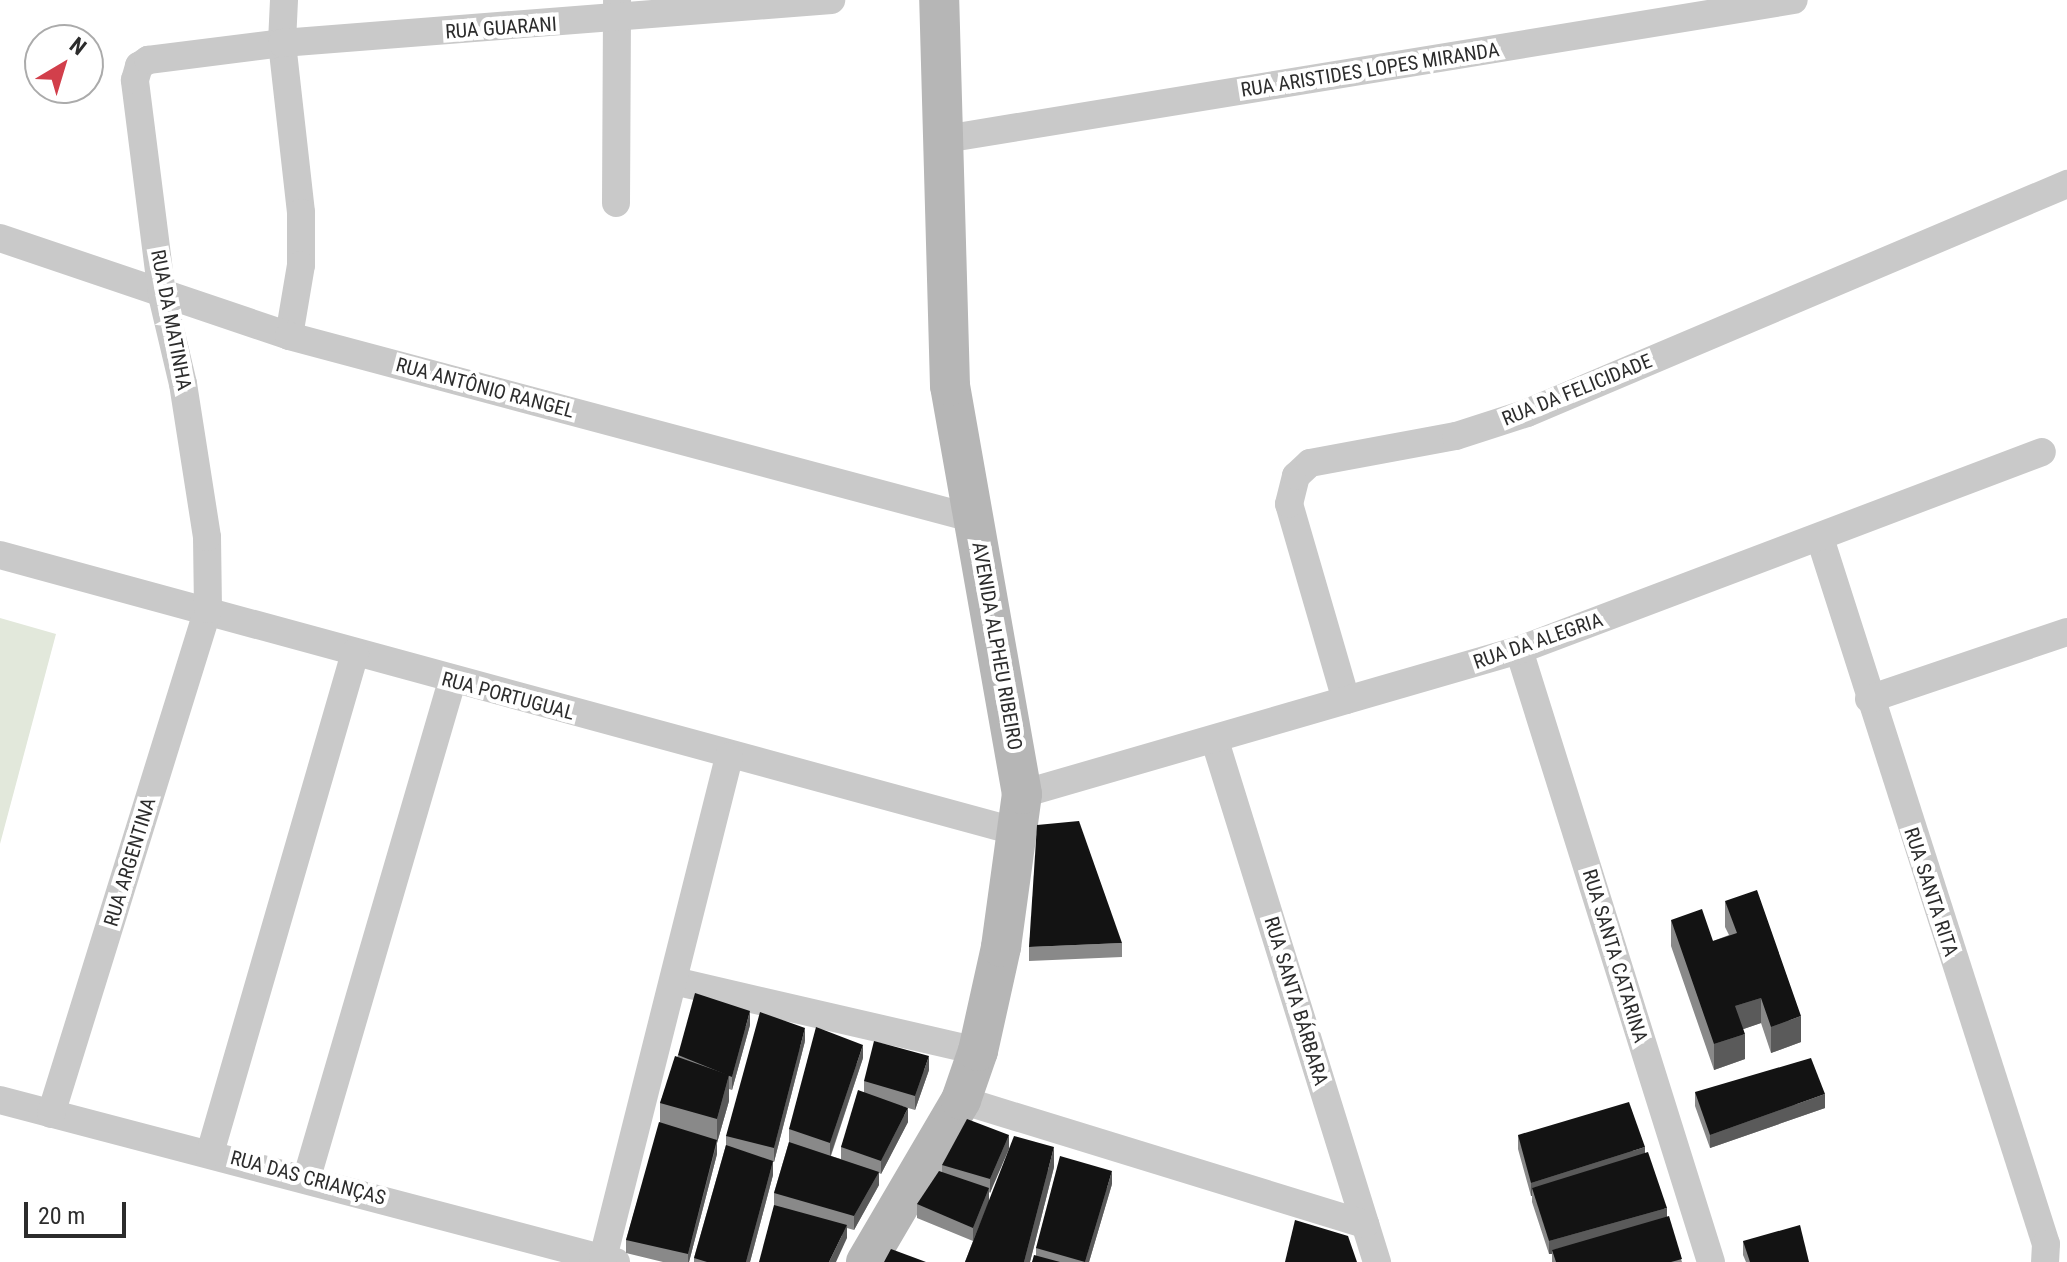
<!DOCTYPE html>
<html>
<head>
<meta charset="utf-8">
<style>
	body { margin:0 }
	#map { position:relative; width:2067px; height:1262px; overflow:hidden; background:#fff; font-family:"Roboto Condensed",sans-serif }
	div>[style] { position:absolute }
	.green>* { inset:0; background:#e2e8db }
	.street>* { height:28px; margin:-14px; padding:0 14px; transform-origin:14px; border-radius:14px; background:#c9c9c9 }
	.secondary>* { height:40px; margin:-20px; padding:0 20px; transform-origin:20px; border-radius:20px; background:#b6b6b6 }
	.wall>* { inset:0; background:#898989 }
	.shaded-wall>* { inset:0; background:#5a5a5a }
	.building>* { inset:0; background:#131313 }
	span { translate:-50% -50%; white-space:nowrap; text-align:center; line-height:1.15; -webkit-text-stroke:8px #fff; paint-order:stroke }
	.street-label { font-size:20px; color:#2c2c2c }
	.north { position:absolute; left:24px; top:24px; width:80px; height:80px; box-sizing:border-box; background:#fff; border:2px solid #ababab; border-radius:50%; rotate:38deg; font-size:22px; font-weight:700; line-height:32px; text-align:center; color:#2c2c2c }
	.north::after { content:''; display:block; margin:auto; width:28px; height:36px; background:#d23f4b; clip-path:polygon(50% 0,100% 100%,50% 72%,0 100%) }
	.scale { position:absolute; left:24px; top:1202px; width:102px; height:36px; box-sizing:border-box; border:4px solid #2c2c2c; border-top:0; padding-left:10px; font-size:24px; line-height:28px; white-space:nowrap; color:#2c2c2c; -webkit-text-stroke:6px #fff; paint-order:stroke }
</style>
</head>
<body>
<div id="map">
	<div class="green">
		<i style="clip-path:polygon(0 618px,56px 634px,0 844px)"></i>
	</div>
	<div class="street">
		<i style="left:284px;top:0;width:43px;rotate:92.7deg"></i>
		<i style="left:282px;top:43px;width:171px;rotate:83.6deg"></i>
		<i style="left:301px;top:213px;width:52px;rotate:90deg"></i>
		<i style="left:301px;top:265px;width:72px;rotate:99.6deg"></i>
		<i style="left:945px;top:139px;width:860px;rotate:-9.3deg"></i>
		<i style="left:616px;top:203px;width:202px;rotate:-89.7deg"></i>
		<i style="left:0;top:238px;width:305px;rotate:18.7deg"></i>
		<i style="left:289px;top:336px;width:710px;rotate:14.94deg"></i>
		<i style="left:1820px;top:538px;width:741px;rotate:72.25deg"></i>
		<i style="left:2046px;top:1244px;width:18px;rotate:93deg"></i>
		<i style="left:0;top:555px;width:1055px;rotate:15.22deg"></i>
		<i style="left:1519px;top:650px;width:641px;rotate:72.58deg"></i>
		<i style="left:1869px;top:699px;width:209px;rotate:-18.7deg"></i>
		<i style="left:1346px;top:700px;width:204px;rotate:-106.2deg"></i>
		<i style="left:1289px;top:504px;width:29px;rotate:-76deg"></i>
		<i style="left:1296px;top:476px;width:19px;rotate:-43deg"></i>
		<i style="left:1310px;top:463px;width:148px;rotate:-10.5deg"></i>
		<i style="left:1456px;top:436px;width:75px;rotate:-17.9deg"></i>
		<i style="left:1527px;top:413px;width:587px;rotate:-22.98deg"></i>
		<i style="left:1215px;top:741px;width:546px;rotate:72.73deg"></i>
		<i style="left:1022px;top:794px;width:517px;rotate:-16.16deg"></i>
		<i style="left:1519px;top:650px;width:559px;rotate:-20.74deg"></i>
		<i style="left:674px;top:981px;width:312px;rotate:13deg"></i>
		<i style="left:0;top:1100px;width:637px;rotate:14.73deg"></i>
		<i style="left:961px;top:1100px;width:423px;rotate:17.1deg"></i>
		<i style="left:51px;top:1114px;width:529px;rotate:-72.73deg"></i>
		<i style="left:208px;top:609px;width:72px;rotate:-90.8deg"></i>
		<i style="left:207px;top:537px;width:155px;rotate:-98.9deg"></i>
		<i style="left:183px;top:384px;width:91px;rotate:-103.3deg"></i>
		<i style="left:162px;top:295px;width:217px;rotate:-97.2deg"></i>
		<i style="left:135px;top:80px;width:15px;rotate:-74deg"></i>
		<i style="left:139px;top:66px;width:11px;rotate:-34deg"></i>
		<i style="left:148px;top:60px;width:135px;rotate:-7.2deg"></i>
		<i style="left:282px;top:43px;width:551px;rotate:-4.48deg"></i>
		<i style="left:210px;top:1153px;width:521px;rotate:-73.83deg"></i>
		<i style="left:307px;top:1177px;width:517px;rotate:-73.7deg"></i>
		<i style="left:603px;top:1258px;width:517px;rotate:-75.88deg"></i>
	</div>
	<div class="secondary">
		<i style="left:866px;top:1262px;width:188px;rotate:-59.6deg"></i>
		<i style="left:961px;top:1100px;width:52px;rotate:-70.9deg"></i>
		<i style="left:978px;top:1051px;width:107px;rotate:-77.5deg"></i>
		<i style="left:1001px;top:947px;width:154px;rotate:-82.2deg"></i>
		<i style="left:1022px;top:794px;width:414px;rotate:-100deg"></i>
		<i style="left:950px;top:386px;width:386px;rotate:-91.6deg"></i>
	</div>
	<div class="wall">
		<i style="clip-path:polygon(1725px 901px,1801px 1042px,1771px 1053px,1761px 1023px,1743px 1029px,1745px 1059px,1714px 1070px,1671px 946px,1671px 920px,1713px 941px,1729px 935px,1725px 927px)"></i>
		<i style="clip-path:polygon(1122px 943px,1122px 957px,1029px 961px,1029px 947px)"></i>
		<i style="clip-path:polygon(750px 1025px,732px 1090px,729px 1089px,729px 1101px,717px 1143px,717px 1154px,689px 1262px,663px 1262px,626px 1253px,626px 1240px,660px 1123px,660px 1103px,678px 1055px)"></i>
		<i style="clip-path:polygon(805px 1041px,774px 1162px,773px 1162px,773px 1175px,750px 1262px,694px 1262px,694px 1258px,726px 1145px,726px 1136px)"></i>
		<i style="clip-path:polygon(863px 1058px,831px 1156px,841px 1159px,841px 1147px,864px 1092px,864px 1081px,929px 1070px,915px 1110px,898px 1105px,908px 1122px,881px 1174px,879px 1173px,879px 1185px,854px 1230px,847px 1228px,847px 1238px,774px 1206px,774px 1193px,789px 1142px,789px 1129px)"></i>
		<i style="clip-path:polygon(1695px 1092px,1825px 1108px,1710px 1148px,1695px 1106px)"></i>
		<i style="clip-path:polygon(1009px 1135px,990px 1193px,989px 1192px,989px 1201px,1054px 1167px,1030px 1262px,965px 1262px,973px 1241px,917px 1218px,917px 1204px,942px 1172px,942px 1165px)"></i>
		<i style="clip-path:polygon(1518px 1135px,1645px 1153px,1682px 1262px,1552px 1262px,1552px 1254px,1549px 1254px,1532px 1202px,1532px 1196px,1531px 1196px,1518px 1149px)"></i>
		<i style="clip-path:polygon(1112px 1184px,1089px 1262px,1032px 1262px,1036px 1255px,1036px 1248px)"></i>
		<i style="clip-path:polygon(1743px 1241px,1809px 1262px,1746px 1262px,1743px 1255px)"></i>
	</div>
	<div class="shaded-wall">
		<i style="clip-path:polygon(1761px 998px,1761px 1023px,1735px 1032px,1735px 1006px)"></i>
		<i style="clip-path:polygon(750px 1011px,750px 1025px,732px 1090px,732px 1077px)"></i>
		<i style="clip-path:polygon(1801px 1016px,1801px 1042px,1771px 1053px,1771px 1027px)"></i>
		<i style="clip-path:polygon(805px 1028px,805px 1041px,774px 1162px,774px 1148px)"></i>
		<i style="clip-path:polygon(1745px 1034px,1745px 1059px,1714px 1070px,1714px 1044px)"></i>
		<i style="clip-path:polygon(863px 1045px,863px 1058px,830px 1157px,830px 1143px)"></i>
		<i style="clip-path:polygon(929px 1056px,929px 1070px,915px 1110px,915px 1096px)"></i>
		<i style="clip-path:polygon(729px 1075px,729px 1101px,717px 1143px,717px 1154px,689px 1262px,688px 1262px,688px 1254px,717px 1142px,717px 1119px)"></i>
		<i style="clip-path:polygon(1825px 1094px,1825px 1108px,1710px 1148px,1710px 1135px)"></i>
		<i style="clip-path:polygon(908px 1108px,908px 1122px,881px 1174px,881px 1161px)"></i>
		<i style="clip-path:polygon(1009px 1135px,1009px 1149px,990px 1193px,990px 1179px)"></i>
		<i style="clip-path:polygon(1054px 1147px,1054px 1167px,1030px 1262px,1024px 1262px)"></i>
		<i style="clip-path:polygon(1645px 1147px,1645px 1160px,1532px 1188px,1532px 1196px,1531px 1196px,1531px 1183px)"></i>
		<i style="clip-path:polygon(773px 1161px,773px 1175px,750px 1262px,746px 1262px)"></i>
		<i style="clip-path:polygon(1112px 1171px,1112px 1184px,1089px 1262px,1085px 1262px)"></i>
		<i style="clip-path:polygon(879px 1172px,879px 1185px,854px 1230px,854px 1216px)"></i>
		<i style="clip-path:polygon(989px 1188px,989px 1202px,973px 1241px,973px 1228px)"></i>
		<i style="clip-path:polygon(1667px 1208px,1667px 1222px,1552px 1250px,1552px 1254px,1549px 1254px,1549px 1241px)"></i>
		<i style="clip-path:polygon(847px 1225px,847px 1238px,836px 1262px,829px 1262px)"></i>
	</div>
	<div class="building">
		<i style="clip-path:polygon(1079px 821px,1122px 943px,1029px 947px,1037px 825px)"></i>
		<i style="clip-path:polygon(1757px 890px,1801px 1016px,1771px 1027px,1761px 998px,1735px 1006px,1745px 1034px,1714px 1044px,1671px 920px,1702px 909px,1713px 941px,1737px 933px,1725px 901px)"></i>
		<i style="clip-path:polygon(695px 993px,750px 1011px,732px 1077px,678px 1055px)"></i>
		<i style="clip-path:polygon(760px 1012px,805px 1028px,774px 1148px,726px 1136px)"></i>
		<i style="clip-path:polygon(816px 1027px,863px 1045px,830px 1143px,789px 1129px)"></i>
		<i style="clip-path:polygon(874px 1041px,929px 1056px,915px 1096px,864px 1081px)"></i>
		<i style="clip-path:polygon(675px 1056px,729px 1075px,717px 1119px,660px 1103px)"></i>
		<i style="clip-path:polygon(1811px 1058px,1825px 1094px,1710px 1135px,1695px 1092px)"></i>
		<i style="clip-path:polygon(858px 1090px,908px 1108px,881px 1161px,841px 1147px)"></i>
		<i style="clip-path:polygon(1629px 1102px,1645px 1147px,1531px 1183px,1518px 1135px)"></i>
		<i style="clip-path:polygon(967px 1119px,1009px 1135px,990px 1179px,942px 1165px)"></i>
		<i style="clip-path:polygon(659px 1122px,717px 1140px,688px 1254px,626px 1240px)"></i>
		<i style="clip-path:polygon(1014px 1136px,1054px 1147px,1024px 1262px,965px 1262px)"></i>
		<i style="clip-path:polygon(789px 1142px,879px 1172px,854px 1216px,774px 1193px)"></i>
		<i style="clip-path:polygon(726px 1145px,773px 1161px,746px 1262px,707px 1262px,694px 1258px)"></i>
		<i style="clip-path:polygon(1648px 1152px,1667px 1208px,1549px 1241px,1532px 1188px)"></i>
		<i style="clip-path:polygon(1060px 1156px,1112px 1171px,1085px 1262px,1036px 1248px)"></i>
		<i style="clip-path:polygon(939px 1171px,989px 1188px,973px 1228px,917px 1204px)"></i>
		<i style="clip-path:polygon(774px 1205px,847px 1225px,829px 1262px,759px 1262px)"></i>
		<i style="clip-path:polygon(1669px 1216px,1682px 1259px,1671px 1262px,1556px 1262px,1552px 1250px)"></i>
		<i style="clip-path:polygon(1295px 1220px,1348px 1236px,1357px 1262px,1285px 1262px)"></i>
		<i style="clip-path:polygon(1800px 1225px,1809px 1262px,1750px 1262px,1743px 1241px)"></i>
		<i style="clip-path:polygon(891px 1249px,926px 1262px,884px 1262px)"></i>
		<i style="clip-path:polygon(1034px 1255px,1060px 1262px,1032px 1262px)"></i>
	</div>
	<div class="street-label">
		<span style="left:501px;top:28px;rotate:-4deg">RUA GUARANI</span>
		<span style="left:1370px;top:70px;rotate:-9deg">RUA ARISTIDES LOPES MIRANDA</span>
		<span style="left:171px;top:320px;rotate:79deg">RUA DA MATINHA</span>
		<span style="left:485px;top:388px;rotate:15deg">RUA ANTÔNIO RANGEL</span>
		<span style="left:1577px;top:390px;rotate:-22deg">RUA DA FELICIDADE</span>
		<span style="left:1538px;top:641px;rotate:-19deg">RUA DA ALEGRIA</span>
		<span style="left:997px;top:646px;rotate:80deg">AVENIDA ALPHEU RIBEIRO</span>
		<span style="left:508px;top:696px;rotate:15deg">RUA PORTUGUAL</span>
		<span style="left:130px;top:862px;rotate:-73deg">RUA ARGENTINA</span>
		<span style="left:1931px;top:892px;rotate:72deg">RUA SANTA RITA</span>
		<span style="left:1615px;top:956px;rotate:73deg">RUA SANTA CATARINA</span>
		<span style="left:1296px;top:1001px;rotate:73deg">RUA SANTA BÁRBARA</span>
		<span style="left:308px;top:1178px;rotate:15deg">RUA DAS CRIANÇAS</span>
	</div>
	<div class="north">N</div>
	<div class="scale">20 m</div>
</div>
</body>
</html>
